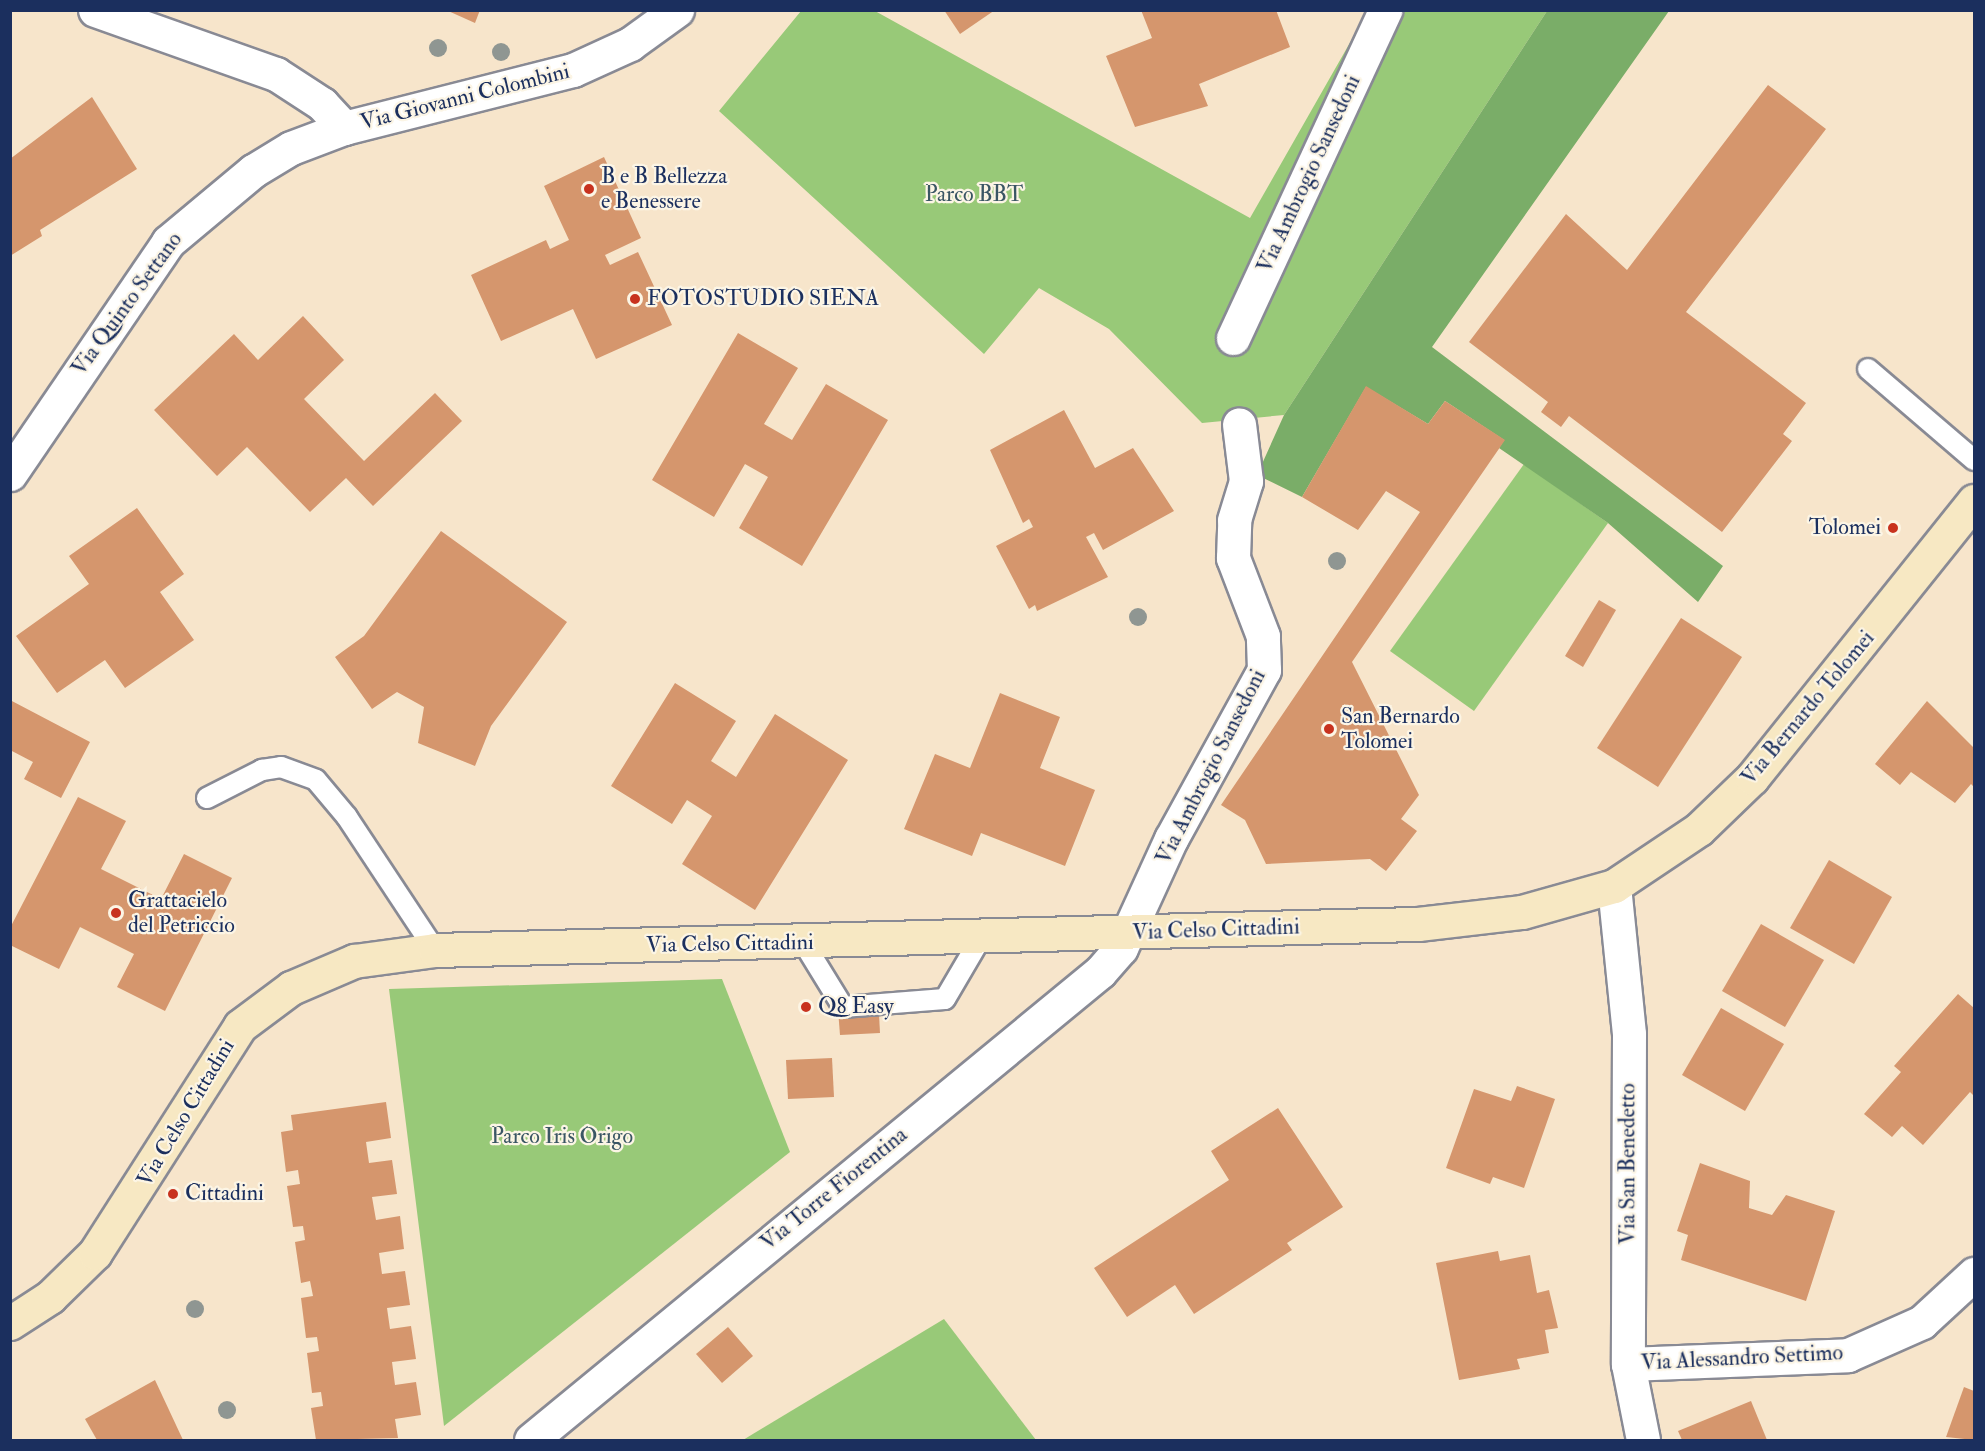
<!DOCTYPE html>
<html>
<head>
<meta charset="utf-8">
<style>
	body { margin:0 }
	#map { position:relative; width:1985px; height:1451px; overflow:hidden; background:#f7e5cb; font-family:"IM FELL Double Pica",serif }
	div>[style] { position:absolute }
	.green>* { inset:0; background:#98c978 }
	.forest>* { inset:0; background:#7aad68 }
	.building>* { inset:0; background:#d5966d }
	.roads { filter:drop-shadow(2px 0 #898a94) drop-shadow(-2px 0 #898a94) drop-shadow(0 2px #898a94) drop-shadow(0 -2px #898a94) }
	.lane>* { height:20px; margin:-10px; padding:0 10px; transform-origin:10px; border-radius:10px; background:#fff }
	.street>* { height:33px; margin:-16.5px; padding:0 16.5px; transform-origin:16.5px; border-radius:16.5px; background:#fff }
	.secondary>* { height:33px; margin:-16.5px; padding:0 16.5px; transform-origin:16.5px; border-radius:16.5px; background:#f7e8c3 }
	.trees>* { width:18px; height:18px; margin:-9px; border-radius:50%; background:#8f9692 }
	.dots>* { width:16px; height:16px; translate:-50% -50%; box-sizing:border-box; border:3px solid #fcf5e5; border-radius:50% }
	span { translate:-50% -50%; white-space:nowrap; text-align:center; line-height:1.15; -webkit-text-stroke:4.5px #fcf5e5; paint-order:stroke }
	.street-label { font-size:22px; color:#1b2f5e }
	.poi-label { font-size:22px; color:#1b2f5e }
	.left { translate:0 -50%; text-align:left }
	.right { translate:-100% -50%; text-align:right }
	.park-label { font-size:22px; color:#3a5664 }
	.frame { position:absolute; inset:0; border:12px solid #1b2f5e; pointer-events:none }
</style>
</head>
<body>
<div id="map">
	<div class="green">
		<i style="clip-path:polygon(801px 11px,875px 11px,1250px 218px,1368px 11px,1547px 11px,1284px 415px,1202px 423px,1109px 329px,1039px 288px,984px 354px,719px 111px)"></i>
		<i style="clip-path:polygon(1524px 464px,1608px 523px,1474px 711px,1390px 651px)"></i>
		<i style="clip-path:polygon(722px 979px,790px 1152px,444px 1426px,389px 989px)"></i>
		<i style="clip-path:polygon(944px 1319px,1036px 1440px,743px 1440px)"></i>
	</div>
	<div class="forest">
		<i style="clip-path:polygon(1547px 11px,1669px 11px,1432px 347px,1723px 566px,1698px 602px,1608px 523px,1499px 448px,1504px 440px,1445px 401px,1428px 424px,1366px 387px,1302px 497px,1257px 475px,1284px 415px)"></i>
	</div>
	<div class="building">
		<i style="clip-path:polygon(446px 10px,480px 10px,475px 23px)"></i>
		<i style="clip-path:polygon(944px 10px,995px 10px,960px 34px)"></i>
		<i style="clip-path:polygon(1141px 10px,1276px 10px,1290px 47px,1199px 84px,1208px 106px,1135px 127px,1106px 56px,1152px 38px)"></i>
		<i style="clip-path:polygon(1768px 85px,1826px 129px,1686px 312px,1806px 403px,1783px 434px,1792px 441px,1722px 532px,1569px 416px,1561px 427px,1541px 412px,1548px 402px,1469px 342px,1566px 214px,1627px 270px)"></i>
		<i style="clip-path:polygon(92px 97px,137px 169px,40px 230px,42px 236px,10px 256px,10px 159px)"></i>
		<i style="clip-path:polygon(604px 157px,641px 238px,605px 255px,610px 265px,638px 252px,672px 325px,596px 359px,573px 309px,501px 341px,471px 275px,546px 240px,550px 249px,569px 240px,544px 186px)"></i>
		<i style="clip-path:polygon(303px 316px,344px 360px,304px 399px,364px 461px,435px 393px,462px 421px,373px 506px,346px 478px,310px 512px,247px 447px,217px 476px,154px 410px,234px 334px,258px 360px)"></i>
		<i style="clip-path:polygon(738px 333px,798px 368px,764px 424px,792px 440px,826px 384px,888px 420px,802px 566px,739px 528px,768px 477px,745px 464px,714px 517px,652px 480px)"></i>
		<i style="clip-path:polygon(1366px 386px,1428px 424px,1445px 401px,1505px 440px,1352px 662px,1419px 795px,1401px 819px,1417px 831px,1386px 871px,1370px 859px,1266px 864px,1245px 820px,1221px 805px,1420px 512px,1386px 491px,1358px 530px,1302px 497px)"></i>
		<i style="clip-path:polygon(1064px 410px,1095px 468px,1133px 448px,1174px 511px,1103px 550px,1094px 533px,1086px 537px,1108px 577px,1037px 611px,1035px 605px,1029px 609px,996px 546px,1033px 527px,1029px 519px,1023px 523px,990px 450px)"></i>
		<i style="clip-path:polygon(137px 508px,184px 574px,160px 592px,194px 640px,125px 688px,105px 660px,57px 693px,16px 636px,89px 584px,69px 556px)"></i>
		<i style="clip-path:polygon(441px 531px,567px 622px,491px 726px,475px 766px,418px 743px,424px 707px,397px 692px,372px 709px,335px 657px,364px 636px)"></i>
		<i style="clip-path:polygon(1599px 600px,1616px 610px,1583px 667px,1565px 656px)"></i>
		<i style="clip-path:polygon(1681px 618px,1742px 657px,1658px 787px,1597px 748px)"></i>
		<i style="clip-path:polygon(675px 683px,736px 721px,711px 761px,736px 777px,775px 714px,848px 760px,755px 910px,682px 864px,712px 816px,687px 800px,672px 824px,611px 786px)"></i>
		<i style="clip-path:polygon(1000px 693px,1060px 717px,1040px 768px,1095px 790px,1065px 866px,981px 833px,972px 856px,904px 829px,935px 754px,970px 768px)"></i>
		<i style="clip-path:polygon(10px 700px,90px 742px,61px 798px,24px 779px,33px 762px,10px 750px)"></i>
		<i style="clip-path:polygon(1927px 701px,1974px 748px,1974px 787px,1971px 784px,1955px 803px,1911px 772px,1900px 785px,1875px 764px)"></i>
		<i style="clip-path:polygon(78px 797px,126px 821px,101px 869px,161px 899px,184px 854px,232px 878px,165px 1011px,117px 987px,134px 954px,80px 927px,59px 969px,10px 945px,10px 928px)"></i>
		<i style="clip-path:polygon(1829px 860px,1892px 897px,1854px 964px,1790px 928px)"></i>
		<i style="clip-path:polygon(1761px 924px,1824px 960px,1785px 1027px,1722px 991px)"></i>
		<i style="clip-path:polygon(1958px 994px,1974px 1008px,1974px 1096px,1970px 1092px,1923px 1145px,1902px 1126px,1892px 1137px,1864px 1114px,1901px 1072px,1894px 1066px)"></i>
		<i style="clip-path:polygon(878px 995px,880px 1033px,840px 1035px,837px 997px)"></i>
		<i style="clip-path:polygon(1721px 1008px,1784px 1044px,1745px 1111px,1682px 1075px)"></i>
		<i style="clip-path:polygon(832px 1058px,834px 1097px,788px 1099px,786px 1060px)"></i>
		<i style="clip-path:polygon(1517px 1086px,1555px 1099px,1524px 1188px,1493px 1177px,1490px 1184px,1446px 1168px,1474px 1089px,1511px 1101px)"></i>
		<i style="clip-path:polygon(386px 1102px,391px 1138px,366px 1142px,369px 1163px,392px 1160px,397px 1194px,372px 1197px,376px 1220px,400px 1216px,404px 1249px,379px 1253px,382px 1274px,405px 1271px,410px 1305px,387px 1308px,390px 1329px,411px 1326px,416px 1359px,392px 1362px,395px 1385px,416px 1382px,421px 1415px,395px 1419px,398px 1438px,316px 1440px,311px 1408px,323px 1406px,321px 1392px,312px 1393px,307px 1353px,319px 1351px,317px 1337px,306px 1338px,301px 1298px,313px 1296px,310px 1281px,301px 1283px,295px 1242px,305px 1240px,303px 1226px,293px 1227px,287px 1186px,300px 1184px,298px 1170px,286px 1172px,281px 1132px,293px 1130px,291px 1115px)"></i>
		<i style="clip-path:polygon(1278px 1108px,1343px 1207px,1287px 1243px,1292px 1250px,1194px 1314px,1175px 1285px,1127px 1317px,1094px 1268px,1229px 1180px,1211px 1151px)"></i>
		<i style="clip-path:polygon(1700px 1163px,1750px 1181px,1749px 1208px,1772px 1215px,1786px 1195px,1835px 1211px,1806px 1301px,1681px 1260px,1688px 1235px,1677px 1231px)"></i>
		<i style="clip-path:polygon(1498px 1251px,1500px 1261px,1530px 1255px,1537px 1293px,1549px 1290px,1558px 1328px,1545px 1330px,1549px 1353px,1517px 1359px,1520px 1369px,1459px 1380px,1436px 1263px)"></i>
		<i style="clip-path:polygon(728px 1327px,753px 1356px,722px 1383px,696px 1354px)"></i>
		<i style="clip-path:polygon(155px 1380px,183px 1440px,97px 1440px,85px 1419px)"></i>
		<i style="clip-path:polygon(1964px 1387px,1974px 1391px,1974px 1440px,1946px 1437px)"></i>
		<i style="clip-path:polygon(1751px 1401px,1767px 1440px,1682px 1440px,1678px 1431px)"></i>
	</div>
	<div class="roads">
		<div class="lane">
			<i style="left:1868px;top:369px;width:140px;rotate:40.6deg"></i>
			<i style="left:207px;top:798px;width:62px;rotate:-27deg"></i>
			<i style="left:262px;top:770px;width:19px;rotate:-9deg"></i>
			<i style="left:281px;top:767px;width:37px;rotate:20deg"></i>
			<i style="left:316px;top:780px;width:48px;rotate:50deg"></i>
			<i style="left:347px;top:817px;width:159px;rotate:56.5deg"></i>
			<i style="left:803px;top:942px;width:76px;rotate:58.4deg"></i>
			<i style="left:843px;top:1007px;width:102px;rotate:-4.5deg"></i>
			<i style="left:945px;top:999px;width:73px;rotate:-59.6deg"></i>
		</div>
		<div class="street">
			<i style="left:95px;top:10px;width:192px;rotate:19.5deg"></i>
			<i style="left:276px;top:74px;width:55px;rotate:33.1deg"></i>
			<i style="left:322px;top:104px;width:33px;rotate:47deg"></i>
			<i style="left:1233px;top:338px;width:362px;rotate:-65.1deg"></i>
			<i style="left:10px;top:474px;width:281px;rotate:-55.7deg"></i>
			<i style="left:168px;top:242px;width:111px;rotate:-39.9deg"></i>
			<i style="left:253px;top:171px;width:44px;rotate:-31.2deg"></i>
			<i style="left:291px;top:148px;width:57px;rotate:-20.7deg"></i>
			<i style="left:344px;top:128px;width:236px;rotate:-14.2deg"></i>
			<i style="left:573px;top:70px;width:63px;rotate:-24.5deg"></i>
			<i style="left:630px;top:44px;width:58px;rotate:-35.9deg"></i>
			<i style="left:1614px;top:886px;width:149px;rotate:84.2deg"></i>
			<i style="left:1629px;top:1034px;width:330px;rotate:90.2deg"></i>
			<i style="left:1628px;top:1364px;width:77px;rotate:78.8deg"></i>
			<i style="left:1628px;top:1364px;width:220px;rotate:-2.3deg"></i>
			<i style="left:1848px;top:1355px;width:81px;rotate:-24deg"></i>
			<i style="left:1922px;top:1322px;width:71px;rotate:-42.7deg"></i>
			<i style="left:531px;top:1440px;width:737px;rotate:-39.44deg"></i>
			<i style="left:1100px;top:972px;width:32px;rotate:-49deg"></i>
			<i style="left:1121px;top:948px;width:120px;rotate:-65.4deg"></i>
			<i style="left:1171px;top:839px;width:193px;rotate:-61.2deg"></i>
			<i style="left:1264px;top:670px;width:34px;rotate:-92deg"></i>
			<i style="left:1263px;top:636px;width:84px;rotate:-111deg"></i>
			<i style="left:1233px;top:558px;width:38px;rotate:-88deg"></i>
			<i style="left:1234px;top:520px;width:41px;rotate:-72.9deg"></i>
			<i style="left:1246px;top:481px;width:57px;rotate:-97deg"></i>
		</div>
		<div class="secondary">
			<i style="left:10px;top:1323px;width:48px;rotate:-33deg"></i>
			<i style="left:50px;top:1297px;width:63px;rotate:-44.4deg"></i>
			<i style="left:95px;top:1253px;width:269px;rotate:-57.4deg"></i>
			<i style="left:240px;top:1026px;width:64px;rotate:-36.7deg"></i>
			<i style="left:291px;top:988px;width:69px;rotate:-23.2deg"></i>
			<i style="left:354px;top:961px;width:82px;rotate:-7.7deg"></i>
			<i style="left:435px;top:950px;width:983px;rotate:-1.52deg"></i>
			<i style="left:1418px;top:924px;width:105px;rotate:-6.6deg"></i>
			<i style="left:1522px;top:912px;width:96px;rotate:-15.8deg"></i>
			<i style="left:1614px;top:886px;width:102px;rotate:-33.8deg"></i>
			<i style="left:1699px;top:829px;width:74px;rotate:-43.9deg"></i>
			<i style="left:1752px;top:778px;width:355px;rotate:-51.3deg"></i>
		</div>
	</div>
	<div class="trees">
		<i style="left:438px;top:48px"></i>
		<i style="left:501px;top:52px"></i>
		<i style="left:1337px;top:561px"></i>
		<i style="left:1138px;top:617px"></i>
		<i style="left:195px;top:1309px"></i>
		<i style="left:227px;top:1410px"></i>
	</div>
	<div class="dots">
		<i style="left:589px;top:189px;background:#c8321e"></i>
		<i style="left:635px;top:299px;background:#c8321e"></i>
		<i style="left:1893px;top:528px;background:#c8321e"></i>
		<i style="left:1329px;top:729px;background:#c8321e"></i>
		<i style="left:116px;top:913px;background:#c8321e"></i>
		<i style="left:806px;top:1007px;background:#c8321e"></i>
		<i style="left:173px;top:1194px;background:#c8321e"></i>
	</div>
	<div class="street-label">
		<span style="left:465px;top:97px;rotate:-14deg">Via Giovanni Colombini</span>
		<span style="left:1309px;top:174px;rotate:-65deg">Via Ambrogio Sansedoni</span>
		<span style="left:127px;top:304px;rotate:-54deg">Via Quinto Settano</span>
		<span style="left:1808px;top:708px;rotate:-50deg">Via Bernardo Tolomei</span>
		<span style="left:1211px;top:767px;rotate:-63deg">Via Ambrogio Sansedoni</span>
		<span style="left:1216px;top:930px;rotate:-2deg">Via Celso Cittadini</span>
		<span style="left:730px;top:944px;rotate:-1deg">Via Celso Cittadini</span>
		<span style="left:186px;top:1113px;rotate:-59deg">Via Celso Cittadini</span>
		<span style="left:1628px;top:1164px;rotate:-90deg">Via San Benedetto</span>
		<span style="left:834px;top:1189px;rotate:-39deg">Via Torre Fiorentina</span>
		<span style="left:1742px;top:1358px;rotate:-3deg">Via Alessandro Settimo</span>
	</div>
	<div class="poi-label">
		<span class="left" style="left:601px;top:189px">B e B Bellezza<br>e Benessere</span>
		<span class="left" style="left:647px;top:299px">FOTOSTUDIO SIENA</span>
		<span class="right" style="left:1881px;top:528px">Tolomei</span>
		<span class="left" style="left:1341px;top:729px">San Bernardo<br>Tolomei</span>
		<span class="left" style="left:128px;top:913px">Grattacielo<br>del Petriccio</span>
		<span class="left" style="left:818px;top:1007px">Q8 Easy</span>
		<span class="left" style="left:185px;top:1194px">Cittadini</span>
	</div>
	<div class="park-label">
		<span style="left:974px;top:195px">Parco BBT</span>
		<span style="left:562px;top:1137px">Parco Iris Origo</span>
	</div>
	<div class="frame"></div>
</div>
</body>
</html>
